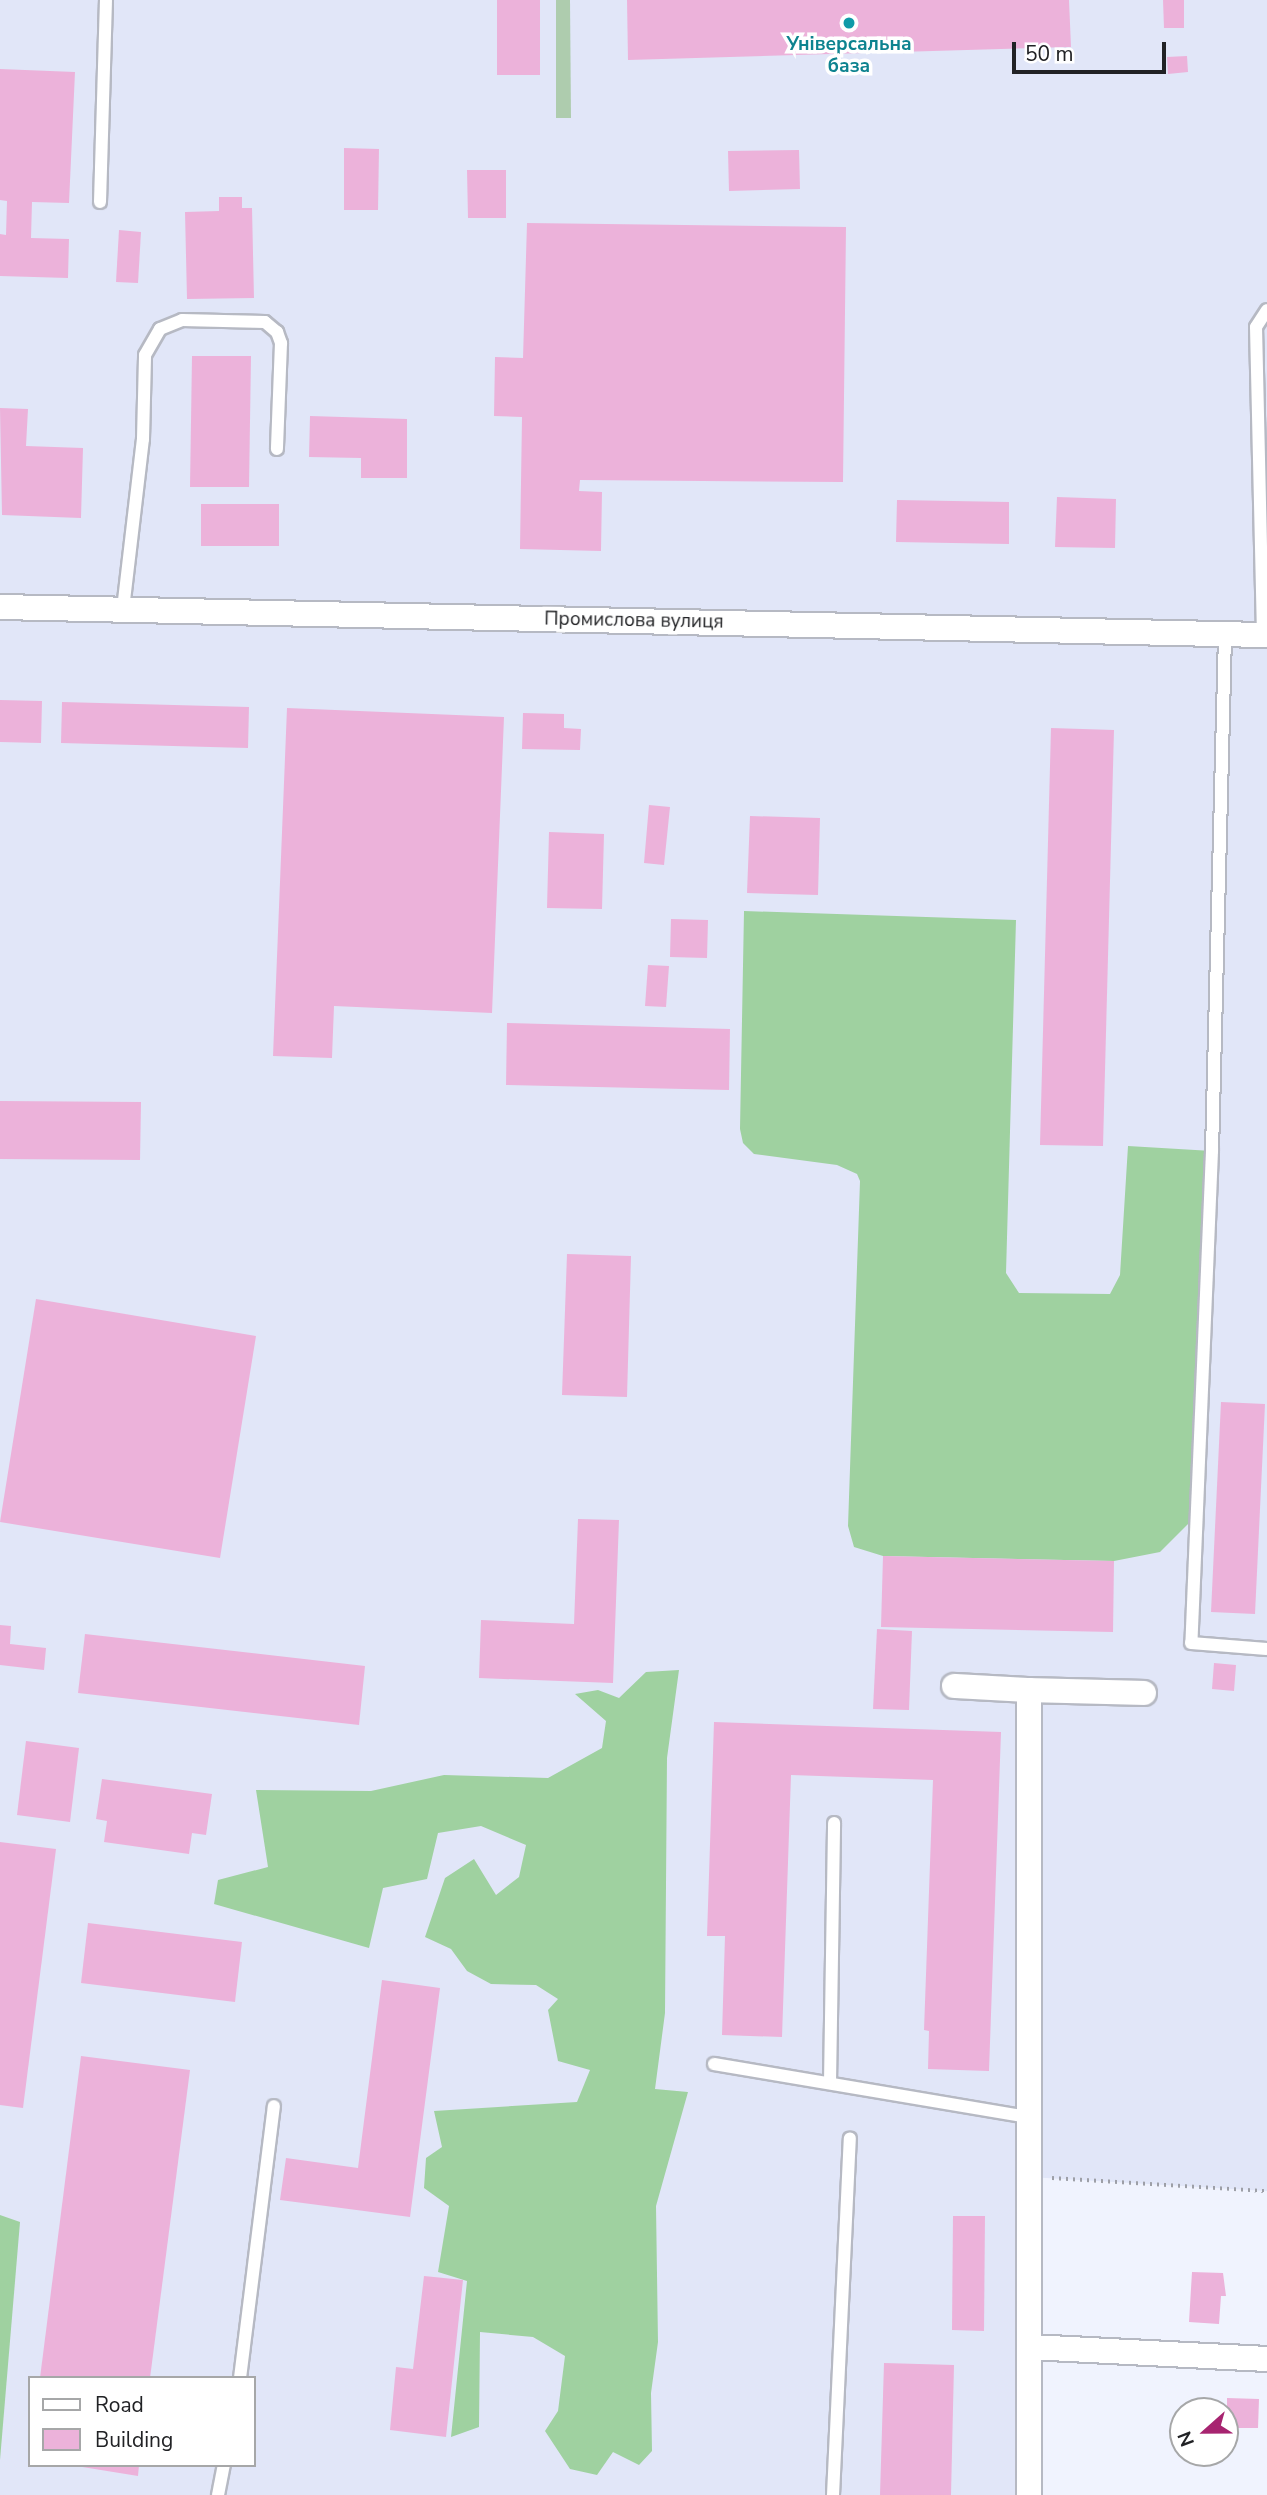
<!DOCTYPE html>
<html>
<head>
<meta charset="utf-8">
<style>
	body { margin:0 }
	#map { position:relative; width:1267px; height:2495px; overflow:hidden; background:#f0f3fe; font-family:"Nunito Sans",sans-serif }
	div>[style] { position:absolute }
	.built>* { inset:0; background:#e1e6f8 }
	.green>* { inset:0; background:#aeccae }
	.forest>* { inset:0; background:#9fd1a0 }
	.building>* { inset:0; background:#ecb2da }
	.path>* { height:3.5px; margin-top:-1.75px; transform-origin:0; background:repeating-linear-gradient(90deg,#9d9fa7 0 2px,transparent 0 7px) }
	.roads { filter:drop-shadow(2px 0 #b6b9c3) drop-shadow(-2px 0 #b6b9c3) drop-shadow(0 2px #b6b9c3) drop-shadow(0 -2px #b6b9c3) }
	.lane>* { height:12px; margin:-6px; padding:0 6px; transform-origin:6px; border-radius:6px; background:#fff }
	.street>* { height:24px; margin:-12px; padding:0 12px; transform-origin:12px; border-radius:12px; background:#fff }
	.dots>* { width:19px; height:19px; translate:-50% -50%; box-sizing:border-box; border:4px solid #fff; border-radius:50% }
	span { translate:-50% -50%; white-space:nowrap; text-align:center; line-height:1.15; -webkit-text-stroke:7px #fff; paint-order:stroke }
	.culture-label { font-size:19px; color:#0d838f; font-weight:700 }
	.street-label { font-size:19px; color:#212225 }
	.legend { position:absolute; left:28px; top:2376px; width:228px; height:91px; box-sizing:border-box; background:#fff; border:2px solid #a6a7a8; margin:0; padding:9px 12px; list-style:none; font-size:21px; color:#212225 }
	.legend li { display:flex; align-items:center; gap:14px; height:35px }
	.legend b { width:35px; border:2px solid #a6a7a8 }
	.north { position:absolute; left:1169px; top:2397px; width:70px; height:70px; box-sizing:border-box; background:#fff; border:2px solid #a6a7a8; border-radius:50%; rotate:249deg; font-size:19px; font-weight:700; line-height:28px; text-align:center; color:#212225 }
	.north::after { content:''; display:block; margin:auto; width:24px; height:32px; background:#a72470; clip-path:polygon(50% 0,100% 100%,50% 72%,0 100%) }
	.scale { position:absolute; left:1012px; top:42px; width:154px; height:32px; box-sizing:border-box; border:4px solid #212225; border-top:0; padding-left:9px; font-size:21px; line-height:24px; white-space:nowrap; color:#212225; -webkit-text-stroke:5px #fff; paint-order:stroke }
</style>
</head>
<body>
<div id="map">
	<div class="built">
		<i style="clip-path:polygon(evenodd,0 0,1267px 0,1267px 2191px,1029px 2177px,1029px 2495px,0 2495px,0 0,30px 2378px,254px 2378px,254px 2465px,30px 2465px,30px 2378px)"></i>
	</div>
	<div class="green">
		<i style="clip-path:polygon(556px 0,570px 0,571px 118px,556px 118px)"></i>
	</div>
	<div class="forest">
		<i style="clip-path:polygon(744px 911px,1016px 920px,1006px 1273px,1019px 1293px,1110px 1294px,1120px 1275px,1128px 1146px,1212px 1151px,1197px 1515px,1160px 1552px,1114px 1561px,883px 1556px,854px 1547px,848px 1526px,860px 1181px,857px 1174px,837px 1165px,754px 1154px,743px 1143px,740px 1129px)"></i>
		<i style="clip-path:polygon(679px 1670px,667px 1758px,665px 2013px,655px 2089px,688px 2092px,656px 2206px,658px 2342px,651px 2393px,652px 2451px,639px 2465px,613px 2452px,597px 2475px,570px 2469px,545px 2431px,558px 2411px,565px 2356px,533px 2337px,480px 2332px,479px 2427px,451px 2437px,467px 2281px,438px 2272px,449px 2206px,424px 2188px,426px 2158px,442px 2147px,434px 2111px,577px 2102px,590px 2070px,558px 2061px,548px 2010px,558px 1999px,536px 1985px,491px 1984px,467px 1971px,451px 1949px,425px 1937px,445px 1878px,474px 1859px,496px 1895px,519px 1877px,526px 1845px,481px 1826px,438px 1833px,427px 1879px,383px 1888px,369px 1948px,214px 1904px,218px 1880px,268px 1867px,256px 1790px,371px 1791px,444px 1775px,548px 1778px,602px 1748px,606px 1721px,575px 1694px,598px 1690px,619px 1698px,646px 1672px)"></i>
		<i style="clip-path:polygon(0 2215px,20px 2222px,0 2460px)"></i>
	</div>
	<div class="building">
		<i style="clip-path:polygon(497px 0,540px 0,540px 75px,497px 75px)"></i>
		<i style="clip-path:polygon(627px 0,1069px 0,1071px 47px,628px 60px)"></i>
		<i style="clip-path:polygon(1163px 0,1184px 0,1184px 28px,1164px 28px)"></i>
		<i style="clip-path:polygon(1187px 56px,1188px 72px,1168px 74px,1167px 57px)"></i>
		<i style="clip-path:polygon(0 69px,75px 72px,69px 203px,32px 202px,31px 238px,69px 239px,68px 278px,0 276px,0 234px,6px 235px,7px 201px,0 200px)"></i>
		<i style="clip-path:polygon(344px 148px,379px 149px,378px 210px,344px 210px)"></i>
		<i style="clip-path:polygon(799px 150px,800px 189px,729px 191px,728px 151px)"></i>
		<i style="clip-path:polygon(467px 170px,506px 170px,506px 218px,468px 218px)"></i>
		<i style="clip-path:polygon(219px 197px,242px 197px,242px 208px,252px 208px,254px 298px,187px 299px,185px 212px,219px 211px)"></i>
		<i style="clip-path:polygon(527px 223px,846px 227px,843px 482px,580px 480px,579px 491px,602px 492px,601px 551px,520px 549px,522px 417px,494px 416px,495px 357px,523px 358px)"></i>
		<i style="clip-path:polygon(119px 230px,141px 232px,138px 283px,116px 282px)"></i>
		<i style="clip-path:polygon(192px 356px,251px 356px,249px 487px,190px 487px)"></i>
		<i style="clip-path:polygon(0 408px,28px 409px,26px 446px,83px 448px,81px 518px,2px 515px)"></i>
		<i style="clip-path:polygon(310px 416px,407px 419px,407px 478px,361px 478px,361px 458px,309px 457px)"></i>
		<i style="clip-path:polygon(1057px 497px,1116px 499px,1115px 548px,1055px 547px)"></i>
		<i style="clip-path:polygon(897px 500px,1009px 502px,1009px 544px,896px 542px)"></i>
		<i style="clip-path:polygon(201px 504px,279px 504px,279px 546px,201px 546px)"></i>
		<i style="clip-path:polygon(0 700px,42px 701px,41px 743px,0 742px)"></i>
		<i style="clip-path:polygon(62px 702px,249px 707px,248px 748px,61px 743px)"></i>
		<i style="clip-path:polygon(287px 708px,504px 717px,492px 1013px,334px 1006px,332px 1058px,273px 1056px)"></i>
		<i style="clip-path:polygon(523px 713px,564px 714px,564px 728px,581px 729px,580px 750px,522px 749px)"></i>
		<i style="clip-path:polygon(1051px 728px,1114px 730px,1103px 1146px,1040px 1145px)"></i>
		<i style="clip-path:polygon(649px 805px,670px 807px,664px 865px,644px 863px)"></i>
		<i style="clip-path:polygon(750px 816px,820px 818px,818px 895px,747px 893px)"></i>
		<i style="clip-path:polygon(549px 832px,604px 834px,602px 909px,547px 908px)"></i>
		<i style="clip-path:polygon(671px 919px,708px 920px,707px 958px,670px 957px)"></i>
		<i style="clip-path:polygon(648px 965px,669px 966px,666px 1007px,645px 1006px)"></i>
		<i style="clip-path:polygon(507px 1023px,730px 1029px,729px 1090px,506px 1085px)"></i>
		<i style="clip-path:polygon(0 1101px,141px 1102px,140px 1160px,0 1159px)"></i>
		<i style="clip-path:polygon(567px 1254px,631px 1256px,627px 1397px,562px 1395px)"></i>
		<i style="clip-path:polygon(36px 1299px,256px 1336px,220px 1558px,0 1522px)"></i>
		<i style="clip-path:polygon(1221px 1402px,1265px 1404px,1255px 1614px,1211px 1612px)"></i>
		<i style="clip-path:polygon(578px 1519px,619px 1520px,613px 1683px,479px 1678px,481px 1620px,574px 1624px)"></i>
		<i style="clip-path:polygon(883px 1556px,1114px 1561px,1113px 1632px,881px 1627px)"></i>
		<i style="clip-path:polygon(0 1625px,11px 1626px,10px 1644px,46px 1648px,44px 1670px,0 1665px)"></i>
		<i style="clip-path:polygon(877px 1629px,912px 1631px,909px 1710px,873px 1709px)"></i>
		<i style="clip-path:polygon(85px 1634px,365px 1666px,359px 1725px,78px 1693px)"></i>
		<i style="clip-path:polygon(1214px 1663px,1236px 1665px,1234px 1691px,1212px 1689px)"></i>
		<i style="clip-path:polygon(714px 1722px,1001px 1732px,989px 2071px,928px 2069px,929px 2031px,924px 2030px,933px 1780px,791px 1775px,782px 2037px,722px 2035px,725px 1936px,707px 1936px)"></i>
		<i style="clip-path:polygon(26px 1741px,79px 1748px,70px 1822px,17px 1815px)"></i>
		<i style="clip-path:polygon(102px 1779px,212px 1794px,206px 1835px,192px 1833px,189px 1854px,104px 1842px,107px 1821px,96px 1819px)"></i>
		<i style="clip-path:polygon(0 1842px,56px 1849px,23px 2108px,0 2105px)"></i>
		<i style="clip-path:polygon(88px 1923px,242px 1942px,235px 2002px,81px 1983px)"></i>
		<i style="clip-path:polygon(382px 1980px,440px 1988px,410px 2217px,280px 2200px,286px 2158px,358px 2168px)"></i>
		<i style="clip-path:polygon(81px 2056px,190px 2070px,150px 2378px,40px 2378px)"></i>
		<i style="clip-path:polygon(953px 2216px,985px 2216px,984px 2331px,952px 2330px)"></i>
		<i style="clip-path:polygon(1192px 2272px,1223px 2273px,1226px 2296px,1221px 2296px,1219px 2324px,1189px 2322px)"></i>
		<i style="clip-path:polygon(424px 2276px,463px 2280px,446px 2437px,390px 2430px,396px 2367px,413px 2369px)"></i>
		<i style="clip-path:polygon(884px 2363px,954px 2365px,951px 2495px,880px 2495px)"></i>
		<i style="clip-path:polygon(1227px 2398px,1259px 2399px,1258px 2428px,1227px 2428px)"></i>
		<i style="clip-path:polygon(1180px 2417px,1183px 2417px,1183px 2453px,1179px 2453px)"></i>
		<i style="clip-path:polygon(70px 2465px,139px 2465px,138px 2476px)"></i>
	</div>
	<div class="path">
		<i style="left:1052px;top:2178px;width:215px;rotate:3.5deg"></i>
	</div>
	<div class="roads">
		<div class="lane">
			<i style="left:100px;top:202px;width:202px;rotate:-88.3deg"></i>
			<i style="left:123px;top:609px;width:171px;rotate:-83.3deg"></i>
			<i style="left:143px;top:439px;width:84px;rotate:-88.6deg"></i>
			<i style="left:145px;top:355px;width:30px;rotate:-60deg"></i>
			<i style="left:160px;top:329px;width:24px;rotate:-22deg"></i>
			<i style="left:182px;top:320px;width:83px;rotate:1.4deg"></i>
			<i style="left:265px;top:322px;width:16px;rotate:40deg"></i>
			<i style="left:277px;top:332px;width:12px;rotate:70deg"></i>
			<i style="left:281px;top:343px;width:106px;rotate:92.2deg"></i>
			<i style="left:1225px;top:635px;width:516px;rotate:91.44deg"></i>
			<i style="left:1212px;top:1151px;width:492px;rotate:92.4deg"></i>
			<i style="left:1191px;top:1643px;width:76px;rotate:4.5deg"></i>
			<i style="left:1263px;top:635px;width:308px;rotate:-91.3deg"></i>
			<i style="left:1256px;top:327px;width:20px;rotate:-57deg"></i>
			<i style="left:714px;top:2064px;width:319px;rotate:9.6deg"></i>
			<i style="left:830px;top:2083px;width:260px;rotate:-89.1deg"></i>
			<i style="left:240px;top:2378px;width:274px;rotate:-82.9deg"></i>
			<i style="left:218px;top:2495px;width:31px;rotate:-79deg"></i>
			<i style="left:833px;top:2495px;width:357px;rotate:-87.3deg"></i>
		</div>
		<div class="street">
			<i style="left:0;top:607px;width:1267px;rotate:1.27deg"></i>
			<i style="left:954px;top:1686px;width:75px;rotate:3.1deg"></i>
			<i style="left:1029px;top:1690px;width:805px;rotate:90deg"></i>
			<i style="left:1029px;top:1690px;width:115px;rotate:1.5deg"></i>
			<i style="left:1030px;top:2347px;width:237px;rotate:2.9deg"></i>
		</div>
	</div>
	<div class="dots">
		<i style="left:849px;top:23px;background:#0f9aa8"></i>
	</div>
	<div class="culture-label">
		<span style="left:849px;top:56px">Універсальна<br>база</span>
	</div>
	<div class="street-label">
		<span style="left:634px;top:621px;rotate:1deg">Промислова вулиця</span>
	</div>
	<ul class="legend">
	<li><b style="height:9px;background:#fff"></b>Road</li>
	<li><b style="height:19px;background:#ecb2da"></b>Building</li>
	</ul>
	<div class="north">N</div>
	<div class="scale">50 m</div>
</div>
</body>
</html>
